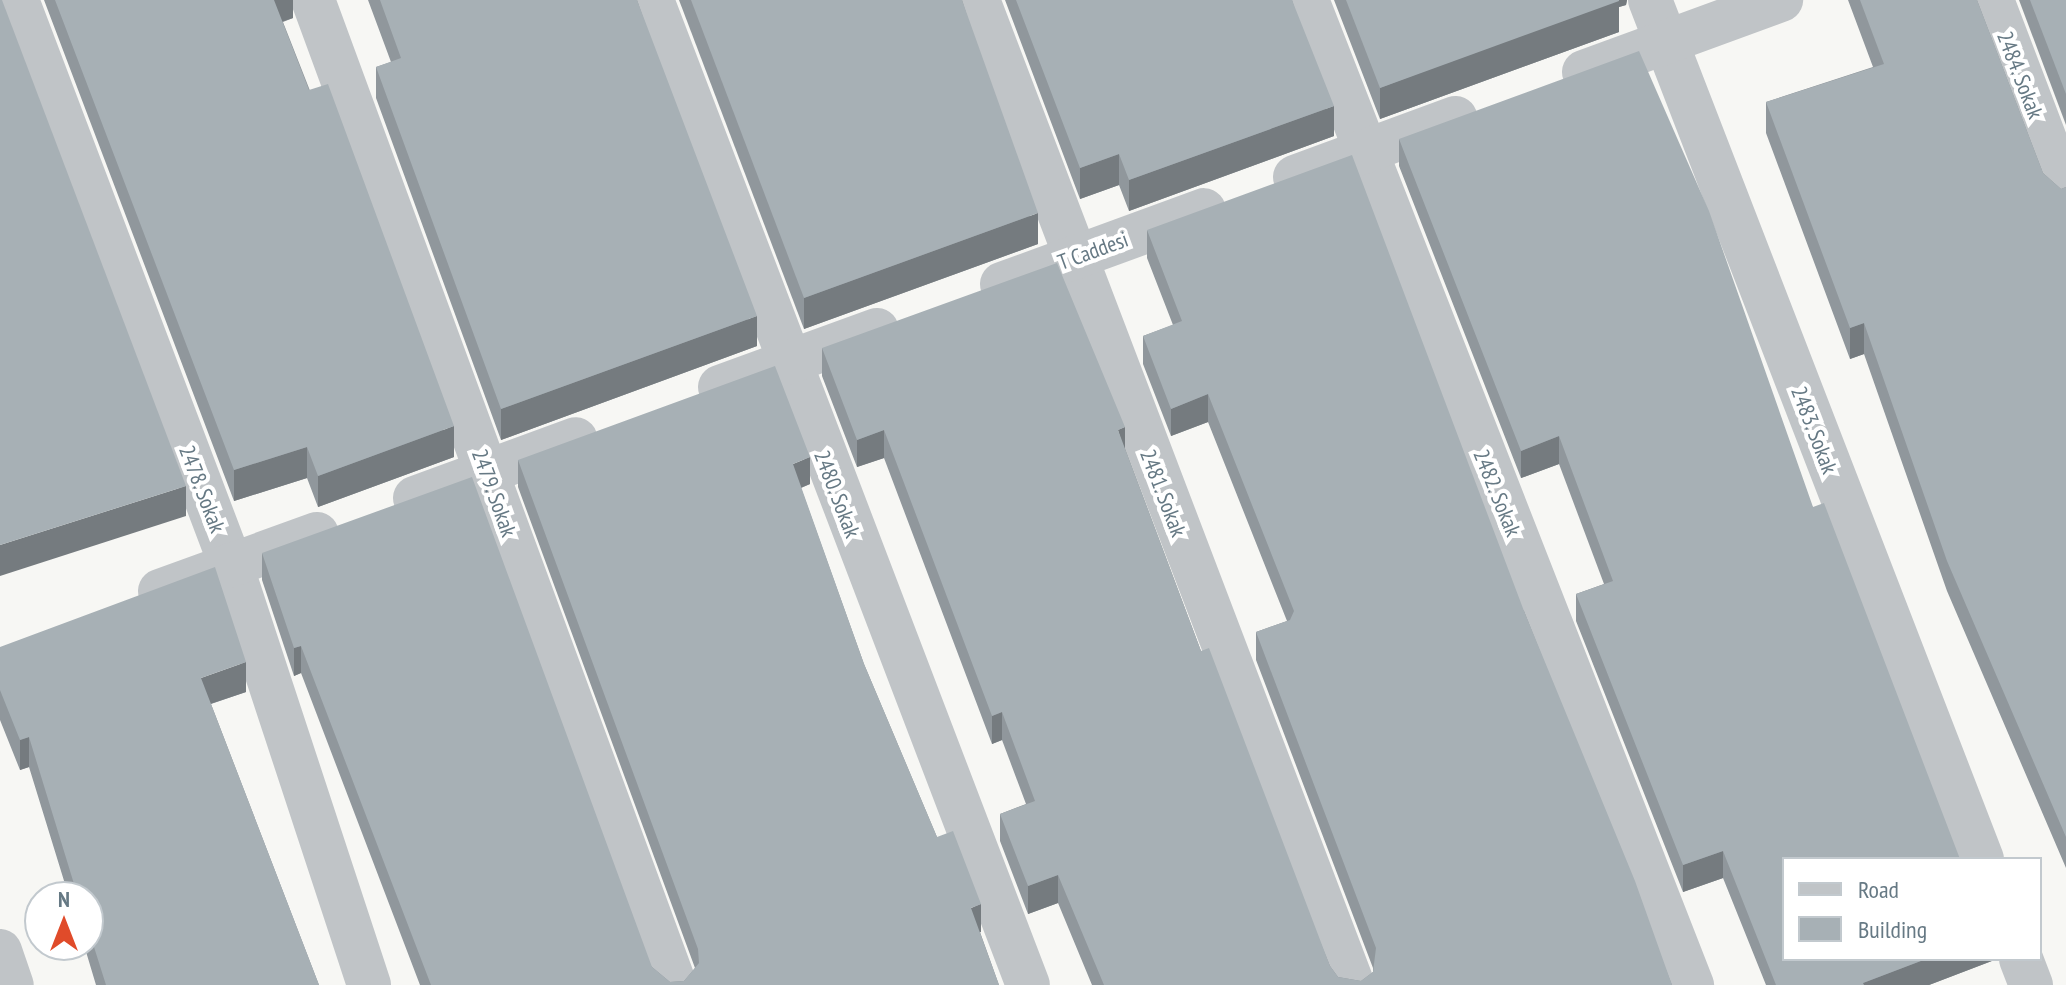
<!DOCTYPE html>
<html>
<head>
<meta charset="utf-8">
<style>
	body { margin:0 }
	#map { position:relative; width:2066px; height:985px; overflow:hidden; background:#f7f7f4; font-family:"PT Sans Narrow",sans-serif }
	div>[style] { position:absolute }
	.minor>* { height:44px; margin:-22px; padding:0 22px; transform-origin:22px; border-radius:22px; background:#c0c4c7 }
	.wall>* { inset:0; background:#90979c }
	.shaded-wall>* { inset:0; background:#757b7f }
	.building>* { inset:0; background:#a7b0b5 }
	span { translate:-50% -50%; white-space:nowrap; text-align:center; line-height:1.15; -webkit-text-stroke:8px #fff; paint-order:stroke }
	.street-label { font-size:22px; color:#667984 }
	.legend { position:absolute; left:1782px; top:857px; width:260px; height:104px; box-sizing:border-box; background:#fff; border:2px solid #c2c9ce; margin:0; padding:10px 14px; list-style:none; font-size:24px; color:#667984 }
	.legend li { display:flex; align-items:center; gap:16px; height:40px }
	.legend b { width:40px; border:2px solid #c2c9ce }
	.north { position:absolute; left:24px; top:881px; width:80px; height:80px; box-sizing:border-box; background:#fff; border:2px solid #c2c9ce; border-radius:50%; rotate:0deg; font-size:22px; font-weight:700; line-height:32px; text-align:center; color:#667984 }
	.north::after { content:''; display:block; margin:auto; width:28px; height:36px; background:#e04b2a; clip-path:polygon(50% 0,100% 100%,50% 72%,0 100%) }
</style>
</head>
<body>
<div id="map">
	<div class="minor">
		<i style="left:17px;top:0;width:604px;rotate:69.26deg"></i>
		<i style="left:231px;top:565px;width:442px;rotate:71.8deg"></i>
		<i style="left:313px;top:0;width:1049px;rotate:69.82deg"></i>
		<i style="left:652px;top:0;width:1054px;rotate:69.11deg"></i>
		<i style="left:978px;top:0;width:1054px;rotate:69.16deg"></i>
		<i style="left:1307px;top:0;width:1058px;rotate:68.65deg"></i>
		<i style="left:1650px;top:0;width:921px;rotate:68.87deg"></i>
		<i style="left:1992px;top:0;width:209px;rotate:69.2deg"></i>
		<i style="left:1584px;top:72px;width:210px;rotate:-20.1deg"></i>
		<i style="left:1295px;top:177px;width:171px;rotate:-20.2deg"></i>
		<i style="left:1002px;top:284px;width:215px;rotate:-20.1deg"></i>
		<i style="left:720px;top:387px;width:167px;rotate:-20deg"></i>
		<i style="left:415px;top:498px;width:171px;rotate:-20.1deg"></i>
		<i style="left:160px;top:591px;width:167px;rotate:-20deg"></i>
		<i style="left:0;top:951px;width:36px;rotate:71deg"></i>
		<i style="left:2021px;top:959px;width:28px;rotate:69deg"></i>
	</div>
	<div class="wall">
		<i style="clip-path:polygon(44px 0,293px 0,293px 18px,283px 22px,454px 457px,318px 507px,307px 478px,234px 501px)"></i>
		<i style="clip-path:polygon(368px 0,637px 0,757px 346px,501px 440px,376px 98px,376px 67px,391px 62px)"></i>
		<i style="clip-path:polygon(679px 0,962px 0,1038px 244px,804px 329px)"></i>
		<i style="clip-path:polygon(1005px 0,1292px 0,1334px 136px,1129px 211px,1119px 185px,1080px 199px)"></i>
		<i style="clip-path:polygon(1334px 0,1627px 0,1626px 5px,1619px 7px,1619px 32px,1380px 119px)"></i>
		<i style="clip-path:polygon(1848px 0,1977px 0,2043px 173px,2061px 189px,2066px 187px,2066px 868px,1947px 591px,1864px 354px,1850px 359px,1766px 133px,1766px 102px,1873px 67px)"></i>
		<i style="clip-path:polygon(2019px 0,2066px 0,2066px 125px)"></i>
		<i style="clip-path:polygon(1399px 139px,1813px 507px,1997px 959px,1929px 985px,1766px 985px,1723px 878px,1683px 892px,1576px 621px,1576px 594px,1604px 584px,1559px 464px,1521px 478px,1399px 166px)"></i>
		<i style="clip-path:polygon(1147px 230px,1524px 611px,1672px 985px,1092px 985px,1058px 903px,1028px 914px,1000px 841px,1000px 814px,1026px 804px,1002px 740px,992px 744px,884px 458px,857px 467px,822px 376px,822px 348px,1125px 448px,1201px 651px,1330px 966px,1338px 977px,1361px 981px,1373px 972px,1373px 968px,1256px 660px,1256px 632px,1287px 621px,1208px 422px,1171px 436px,1143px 364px,1143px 336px,1173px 325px,1147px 258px)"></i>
		<i style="clip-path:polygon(518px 460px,810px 484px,801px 488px,864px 664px,937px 837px,981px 932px,980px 932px,999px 985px,420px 985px,301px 673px,294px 676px,262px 580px,262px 553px,652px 967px,670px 982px,684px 981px,695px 968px,518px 487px)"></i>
		<i style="clip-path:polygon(0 647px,246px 692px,211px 704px,319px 985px,96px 985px,84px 945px,88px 945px,88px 897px,69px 897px,29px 767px,20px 770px,0 720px)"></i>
	</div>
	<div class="shaded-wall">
		<i style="clip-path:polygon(272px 0,293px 0,293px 18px,272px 25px)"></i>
		<i style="clip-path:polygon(1610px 0,1627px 0,1626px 5px,1619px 7px,1619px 32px,1380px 119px,1380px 88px)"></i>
		<i style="clip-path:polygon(1334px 106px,1334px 136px,1129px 211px,1129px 180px)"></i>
		<i style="clip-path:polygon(1119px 154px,1119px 185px,1080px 199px,1080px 168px)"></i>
		<i style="clip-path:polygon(1038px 213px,1038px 244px,804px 329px,804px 298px)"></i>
		<i style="clip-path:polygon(757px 316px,757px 346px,501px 440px,501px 409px)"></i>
		<i style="clip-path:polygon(1864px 323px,1864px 354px,1850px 359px,1850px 328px)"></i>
		<i style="clip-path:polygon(1208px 394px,1208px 422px,1171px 436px,1171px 409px)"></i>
		<i style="clip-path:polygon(454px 426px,454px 457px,318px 507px,318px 476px)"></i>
		<i style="clip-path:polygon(1125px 427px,1125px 455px,1118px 430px)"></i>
		<i style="clip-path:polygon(884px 430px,884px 458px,857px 467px,857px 440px)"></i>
		<i style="clip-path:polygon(1559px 436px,1559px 464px,1521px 478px,1521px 451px)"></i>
		<i style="clip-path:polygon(307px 447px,307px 478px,234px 501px,234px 470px)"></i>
		<i style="clip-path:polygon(810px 457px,810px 484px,793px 491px,793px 464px)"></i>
		<i style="clip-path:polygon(186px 486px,186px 516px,0 576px,0 545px)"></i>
		<i style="clip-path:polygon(301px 646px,301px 673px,294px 676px,294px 648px)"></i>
		<i style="clip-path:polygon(246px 662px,246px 692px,201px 707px,201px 678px)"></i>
		<i style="clip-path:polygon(1002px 712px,1002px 740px,992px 744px,992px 716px)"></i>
		<i style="clip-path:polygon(29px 737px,29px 767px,20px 770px,20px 740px)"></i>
		<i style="clip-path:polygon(1723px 851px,1723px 878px,1683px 892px,1683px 865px)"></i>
		<i style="clip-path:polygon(1058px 875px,1058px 903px,1028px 914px,1028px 886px)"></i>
		<i style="clip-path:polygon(981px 904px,981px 932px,971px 935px,971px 908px)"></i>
		<i style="clip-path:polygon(1926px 959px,1997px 959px,1929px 985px,1863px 985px,1863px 983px)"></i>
	</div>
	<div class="building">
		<i style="clip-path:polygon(0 0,2px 0,186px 486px,0 545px)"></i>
		<i style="clip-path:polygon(55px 0,274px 0,309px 90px,328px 84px,454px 426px,318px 476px,307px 447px,234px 470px)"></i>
		<i style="clip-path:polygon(380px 0,637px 0,757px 316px,501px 409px,376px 67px,401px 58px)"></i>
		<i style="clip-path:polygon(691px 0,962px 0,1038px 213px,804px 298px)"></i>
		<i style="clip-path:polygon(1016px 0,1292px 0,1334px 106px,1129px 180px,1119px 154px,1080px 168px)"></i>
		<i style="clip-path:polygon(1346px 0,1619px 0,1619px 1px,1380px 88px)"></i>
		<i style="clip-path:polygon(1860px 0,1977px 0,2043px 173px,2061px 189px,2066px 187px,2066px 837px,1947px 561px,1864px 323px,1850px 328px,1766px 102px,1884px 64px)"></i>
		<i style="clip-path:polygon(2030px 0,2066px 0,2066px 94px)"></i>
		<i style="clip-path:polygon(1639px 51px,1709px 211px,1813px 507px,1824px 503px,1960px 859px,1784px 859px,1784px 959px,1926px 959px,1863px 983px,1864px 985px,1776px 985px,1723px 851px,1683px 865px,1576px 594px,1613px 581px,1559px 436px,1521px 451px,1399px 139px)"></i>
		<i style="clip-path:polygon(1352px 155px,1524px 611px,1635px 881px,1672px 985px,1104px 985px,1058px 875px,1028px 886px,1000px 814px,1035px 801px,1002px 712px,992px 716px,884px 430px,857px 440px,822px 348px,1057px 263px,1125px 427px,1118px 430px,1201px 651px,1209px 648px,1330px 966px,1338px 977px,1361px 981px,1373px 972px,1376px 948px,1256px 632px,1290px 620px,1294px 611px,1208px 394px,1171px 409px,1143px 336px,1182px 321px,1147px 230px)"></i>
		<i style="clip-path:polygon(775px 366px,810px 457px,793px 464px,864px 664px,937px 837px,953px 831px,981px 904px,971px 908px,999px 985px,431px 985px,301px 646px,294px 648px,262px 553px,472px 477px,652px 967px,670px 982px,684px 981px,699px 963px,698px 949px,518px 460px)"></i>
		<i style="clip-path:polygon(215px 567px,246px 662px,201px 678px,319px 985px,106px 985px,88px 928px,88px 897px,78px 897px,29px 737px,20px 740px,0 690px,0 647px)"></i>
	</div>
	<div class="street-label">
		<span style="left:2020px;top:75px;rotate:69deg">2484. Sokak</span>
		<span style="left:1093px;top:251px;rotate:-20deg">T Caddesi</span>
		<span style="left:1814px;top:430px;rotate:69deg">2483. Sokak</span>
		<span style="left:202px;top:489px;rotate:69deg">2478. Sokak</span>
		<span style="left:494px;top:493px;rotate:70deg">2479. Sokak</span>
		<span style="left:1163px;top:493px;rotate:69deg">2481. Sokak</span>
		<span style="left:1497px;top:493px;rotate:68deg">2482. Sokak</span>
		<span style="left:837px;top:494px;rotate:69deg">2480. Sokak</span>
	</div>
	<ul class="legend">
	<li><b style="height:10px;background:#c0c4c7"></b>Road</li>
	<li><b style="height:22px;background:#a7b0b5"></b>Building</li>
	</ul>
	<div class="north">N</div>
</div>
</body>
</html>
